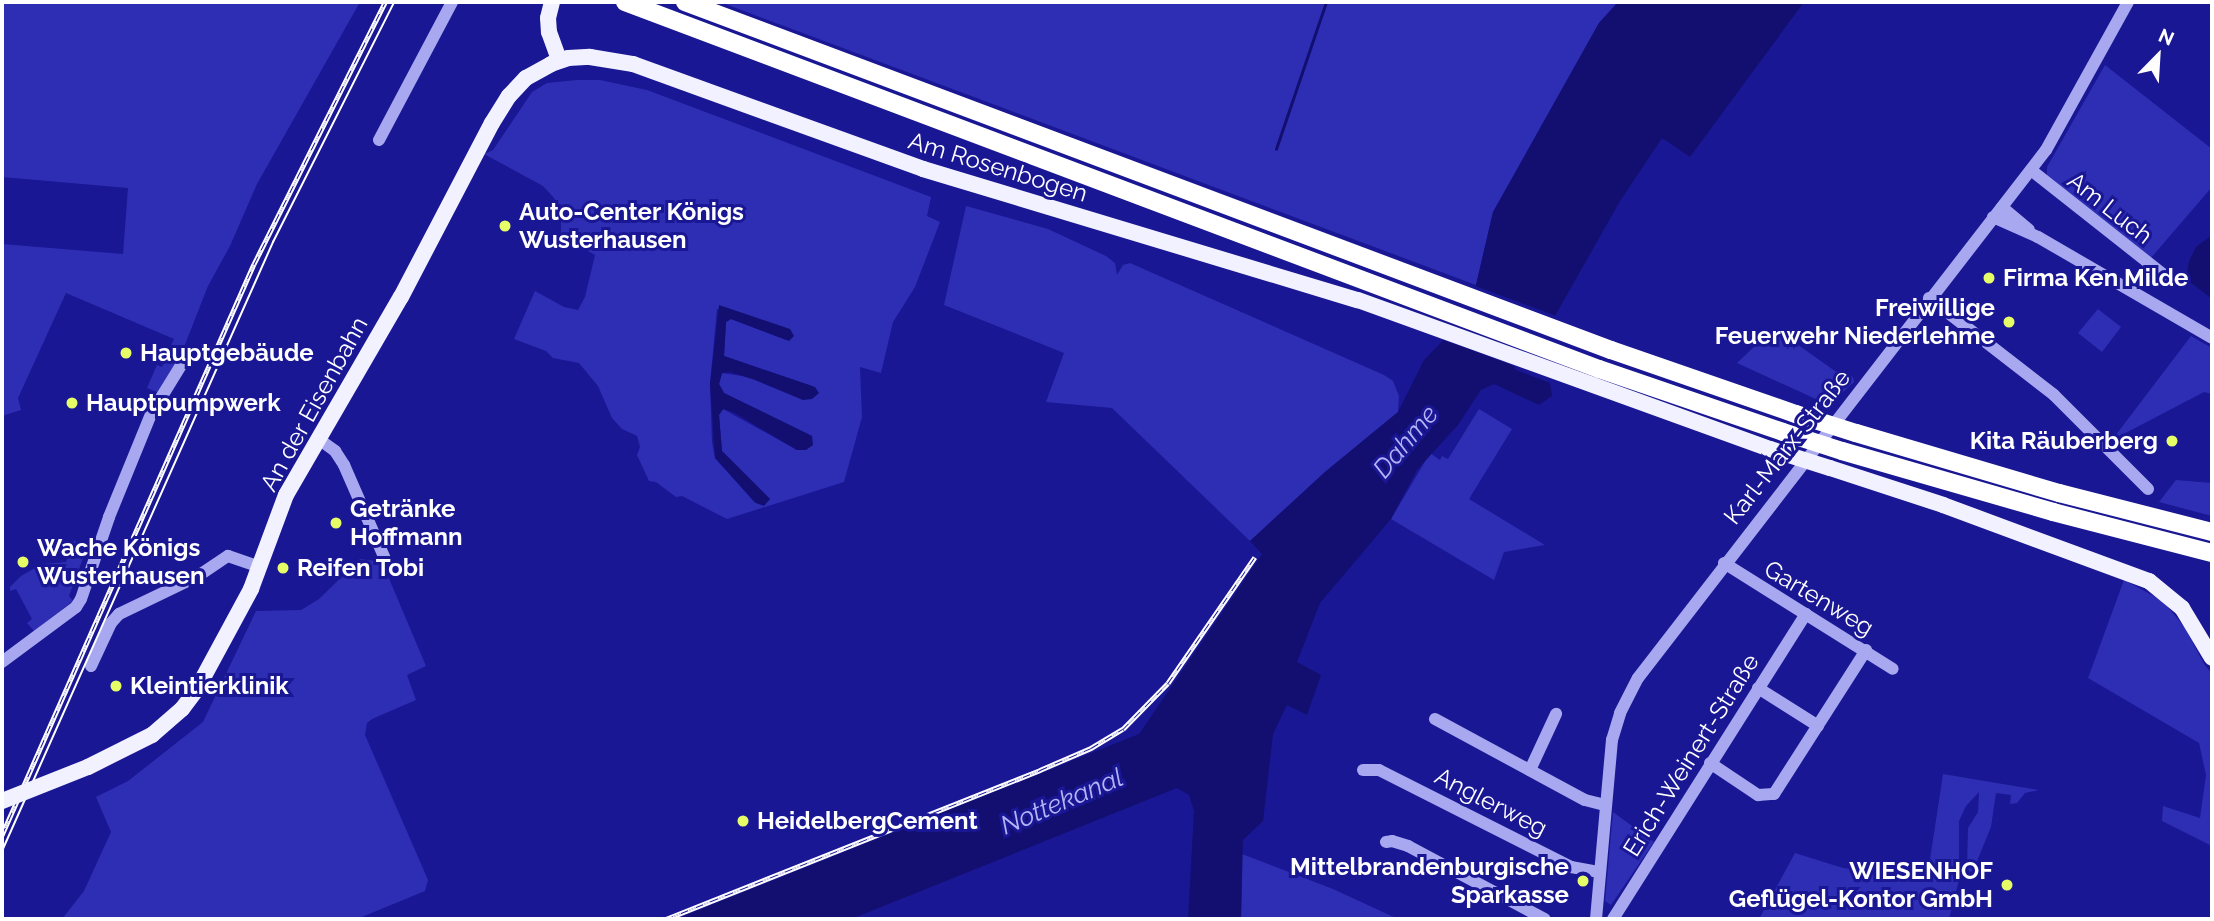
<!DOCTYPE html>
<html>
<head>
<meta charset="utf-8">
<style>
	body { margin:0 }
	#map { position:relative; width:2214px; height:921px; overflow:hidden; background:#1a1794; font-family:Raleway,sans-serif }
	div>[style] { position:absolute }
	.green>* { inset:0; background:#2e2eb4 }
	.water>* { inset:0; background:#120f71 }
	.pier>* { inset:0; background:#1a1794 }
	.stream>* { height:2.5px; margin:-1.25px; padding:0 1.25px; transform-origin:1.25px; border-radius:1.25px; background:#120f71 }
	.minor>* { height:12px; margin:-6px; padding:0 6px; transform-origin:6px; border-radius:6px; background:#a8a8f1 }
	.major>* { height:16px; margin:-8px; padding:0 8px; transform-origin:8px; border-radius:8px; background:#f2f1ff }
	.highway>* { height:18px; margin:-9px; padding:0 9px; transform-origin:9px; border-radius:9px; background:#fff }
	.tram>* { height:2px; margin:-1px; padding:0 1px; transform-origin:1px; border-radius:1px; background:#fff }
	.rail>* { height:5px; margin-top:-2.5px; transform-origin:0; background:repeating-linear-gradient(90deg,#1a1794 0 8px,#fff 0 16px); box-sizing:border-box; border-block:2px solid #fff }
	.major-bridge>* { height:16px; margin:-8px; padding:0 8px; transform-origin:8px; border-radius:8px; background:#f2f1ff }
	.highway-bridge>* { height:18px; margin:-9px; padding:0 9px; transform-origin:9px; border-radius:9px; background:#fff }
	.dots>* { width:19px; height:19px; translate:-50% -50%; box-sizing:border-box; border:4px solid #1a1794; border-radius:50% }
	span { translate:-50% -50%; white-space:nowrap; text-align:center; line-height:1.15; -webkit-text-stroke:6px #1a1794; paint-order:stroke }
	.street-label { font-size:24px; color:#fff }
	.poi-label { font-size:24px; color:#fff; font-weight:700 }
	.left { translate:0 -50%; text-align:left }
	.right { translate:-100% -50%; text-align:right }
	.water-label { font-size:26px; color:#b4b4f7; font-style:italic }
	.frame { position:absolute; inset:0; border:4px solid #fff; pointer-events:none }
	.north { position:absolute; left:2123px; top:21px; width:70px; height:70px; -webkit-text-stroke:5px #1a1794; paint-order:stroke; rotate:24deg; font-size:19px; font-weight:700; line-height:28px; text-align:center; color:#fff }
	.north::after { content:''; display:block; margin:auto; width:24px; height:32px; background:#fff; clip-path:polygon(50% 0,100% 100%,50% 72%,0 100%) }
</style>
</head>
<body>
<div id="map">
	<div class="green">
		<i style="clip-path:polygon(2px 2px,360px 2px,257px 184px,230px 246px,208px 286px,175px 370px,161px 394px,147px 388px,157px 365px,162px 367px,174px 339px,66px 293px,18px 398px,21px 410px,2px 416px,2px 244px,123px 254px,128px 188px,2px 177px)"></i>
		<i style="clip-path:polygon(720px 2px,1618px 2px,1599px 23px,1493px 212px,1476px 285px)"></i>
		<i style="clip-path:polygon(2105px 65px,2212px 149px,2212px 187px,2150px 259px,2047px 175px,2047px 167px)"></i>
		<i style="clip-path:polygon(evenodd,577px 80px,600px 80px,647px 90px,931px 197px,927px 216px,940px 222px,915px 287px,893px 322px,881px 373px,860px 367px,862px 417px,844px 482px,727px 519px,682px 496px,676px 497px,656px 482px,649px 481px,637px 455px,640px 447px,637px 436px,622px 429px,612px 418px,598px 386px,579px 363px,553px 358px,546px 351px,514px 339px,535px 291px,564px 307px,578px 310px,585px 297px,595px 255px,561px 236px,561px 212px,554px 198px,543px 186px,484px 154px,493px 150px,532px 92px,547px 83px,577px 80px,717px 309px,789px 341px,731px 319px,726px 322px,724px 356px,815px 387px,722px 373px,719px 384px,724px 393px,812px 436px,797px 450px,723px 409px,719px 415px,722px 451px,770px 499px,755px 503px,715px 458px,712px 442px,710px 384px,717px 309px)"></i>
		<i style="clip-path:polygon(966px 206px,1048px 229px,1106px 256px,1115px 263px,1117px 275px,1123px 265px,1130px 263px,1384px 375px,1393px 381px,1399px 396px,1398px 412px,1325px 472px,1250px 541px,1112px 408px,1046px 402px,1064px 353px,944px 305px)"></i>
		<i style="clip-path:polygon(2098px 309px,2121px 327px,2102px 352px,2078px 333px)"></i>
		<i style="clip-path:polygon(1774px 328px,1835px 371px,1853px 377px,1854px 382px,1829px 405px,1737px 363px)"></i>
		<i style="clip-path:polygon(2191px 336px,2212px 348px,2212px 394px,2204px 392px,2112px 440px)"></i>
		<i style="clip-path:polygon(1479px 409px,1512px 429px,1469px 499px,1545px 545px,1504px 552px,1494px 580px,1391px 519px,1430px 453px,1440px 460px,1442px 456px,1448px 459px)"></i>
		<i style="clip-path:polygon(2176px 480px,2212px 483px,2212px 516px,2159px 502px)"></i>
		<i style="clip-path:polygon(74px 540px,85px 553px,69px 596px,73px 601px,34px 631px,27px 623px,32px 619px,16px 589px,10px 591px,10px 587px,21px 576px,42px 564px,66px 562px)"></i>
		<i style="clip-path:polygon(360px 559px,382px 562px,426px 666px,407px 675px,416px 700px,372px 719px,367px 723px,365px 735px,428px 880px,425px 891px,357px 919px,62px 919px,84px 891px,111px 832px,96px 797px,128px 781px,203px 722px,256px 611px,301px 610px,319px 599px)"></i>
		<i style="clip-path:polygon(2124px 580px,2163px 601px,2185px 628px,2204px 664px,2212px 674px,2212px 846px,2162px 821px,2163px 806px,2200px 818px,2206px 775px,2199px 743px,2088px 678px)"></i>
		<i style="clip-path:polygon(1943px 774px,2039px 790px,2025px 793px,2017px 803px,2010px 804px,2011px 795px,1996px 793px,1991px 827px,1973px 871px,1970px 872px,1967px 868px,1968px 828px,1978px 812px,1979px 792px,1966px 806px,1959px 821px,1959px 880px,1949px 919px,1759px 919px,1795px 853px,1843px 868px,1927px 879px)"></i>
		<i style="clip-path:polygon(1613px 812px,1654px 842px,1611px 905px,1605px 901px)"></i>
		<i style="clip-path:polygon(1242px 854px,1333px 889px,1398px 919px,1241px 919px)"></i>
	</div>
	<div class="water">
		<i style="clip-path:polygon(1618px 2px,1804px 2px,1690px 157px,1662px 138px,1620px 201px,1555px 316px,1530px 307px,1505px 351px,1516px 370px,1550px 383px,1552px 396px,1539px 405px,1494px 384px,1481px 390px,1458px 425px,1417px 470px,1391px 519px,1320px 603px,1297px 662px,1321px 675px,1307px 715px,1287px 705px,1273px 734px,1263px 821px,1243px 840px,1241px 919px,1188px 919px,1194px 811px,1189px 795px,1177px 788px,851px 919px,676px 919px,1139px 734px,1262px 554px,1250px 541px,1325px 472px,1398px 412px,1424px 360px,1456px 327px,1476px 285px,1493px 212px,1599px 23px)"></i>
		<i style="clip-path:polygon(2212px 235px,2212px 299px,2186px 279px,2189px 261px,2196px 247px)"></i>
		<i style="clip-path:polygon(719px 305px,790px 329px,794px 336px,789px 341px,731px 319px,726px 322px,724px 356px,815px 387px,819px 393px,812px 399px,803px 400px,755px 380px,730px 372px,722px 373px,719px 384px,724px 393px,812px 436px,813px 445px,806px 450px,797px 450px,733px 412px,723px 409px,719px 415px,722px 451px,770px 499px,764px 506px,756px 503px,715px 458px,710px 384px)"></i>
	</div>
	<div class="pier">
		<i style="clip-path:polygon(1473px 285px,1559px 317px,1554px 320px,1531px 312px,1509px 350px,1519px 368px,1554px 381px,1441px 339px,1453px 325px)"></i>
	</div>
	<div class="stream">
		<i style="left:1276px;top:149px;width:155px;rotate:-71.2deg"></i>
	</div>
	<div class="minor">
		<i style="left:379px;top:140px;width:156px;rotate:-62.1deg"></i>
		<i style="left:2031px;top:170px;width:171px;rotate:38.3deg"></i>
		<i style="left:2002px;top:207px;width:35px;rotate:40deg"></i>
		<i style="left:1993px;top:217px;width:49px;rotate:24deg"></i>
		<i style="left:2038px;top:237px;width:201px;rotate:30.1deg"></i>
		<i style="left:1929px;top:298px;width:158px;rotate:37.8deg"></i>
		<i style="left:2054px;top:395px;width:133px;rotate:45deg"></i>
		<i style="left:320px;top:440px;width:19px;rotate:36deg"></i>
		<i style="left:335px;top:451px;width:17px;rotate:57deg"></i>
		<i style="left:344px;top:465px;width:103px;rotate:66.4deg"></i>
		<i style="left:1724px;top:563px;width:199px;rotate:32.1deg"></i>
		<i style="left:2px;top:662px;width:92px;rotate:-36.6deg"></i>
		<i style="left:76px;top:607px;width:9px;rotate:-58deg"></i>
		<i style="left:81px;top:599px;width:87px;rotate:-71.1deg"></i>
		<i style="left:109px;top:517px;width:111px;rotate:-67.8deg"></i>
		<i style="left:151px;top:414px;width:61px;rotate:-58.4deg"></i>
		<i style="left:91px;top:666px;width:47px;rotate:-65.1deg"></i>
		<i style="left:111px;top:623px;width:12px;rotate:-48deg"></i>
		<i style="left:119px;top:614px;width:88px;rotate:-25.7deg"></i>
		<i style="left:198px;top:576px;width:36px;rotate:-34deg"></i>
		<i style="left:228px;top:556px;width:34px;rotate:19deg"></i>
		<i style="left:1758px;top:688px;width:71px;rotate:32.3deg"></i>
		<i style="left:1435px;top:719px;width:170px;rotate:28.4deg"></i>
		<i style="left:1585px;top:800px;width:21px;rotate:14deg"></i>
		<i style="left:1710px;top:763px;width:58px;rotate:33.7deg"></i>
		<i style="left:1758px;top:795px;width:16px;rotate:-4deg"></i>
		<i style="left:1774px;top:794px;width:171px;rotate:-57.4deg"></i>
		<i style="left:1363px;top:770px;width:16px"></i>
		<i style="left:1379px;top:770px;width:215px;rotate:26.8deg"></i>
		<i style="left:1571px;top:867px;width:29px;rotate:10deg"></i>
		<i style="left:1530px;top:770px;width:62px;rotate:-65.1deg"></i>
		<i style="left:1386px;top:842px;width:6px;rotate:-9deg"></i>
		<i style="left:1392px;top:841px;width:17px;rotate:17deg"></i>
		<i style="left:1408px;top:846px;width:155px;rotate:28.1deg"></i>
		<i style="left:1596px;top:919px;width:180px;rotate:-84.9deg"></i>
		<i style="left:1612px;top:740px;width:28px;rotate:-73deg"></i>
		<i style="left:1620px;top:713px;width:39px;rotate:-63deg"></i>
		<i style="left:1638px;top:678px;width:667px;rotate:-52.31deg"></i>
		<i style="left:2046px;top:150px;width:169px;rotate:-61deg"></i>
		<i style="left:1613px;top:919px;width:361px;rotate:-57.7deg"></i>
	</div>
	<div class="major">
		<i style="left:552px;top:2px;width:16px;rotate:104deg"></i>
		<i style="left:548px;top:18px;width:14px;rotate:86deg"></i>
		<i style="left:549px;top:32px;width:30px;rotate:70deg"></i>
		<i style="left:1830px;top:468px;width:119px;rotate:18.1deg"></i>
		<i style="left:1943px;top:505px;width:220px;rotate:20.3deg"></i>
		<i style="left:2149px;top:581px;width:43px;rotate:39.3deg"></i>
		<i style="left:2182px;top:608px;width:58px;rotate:59deg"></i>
		<i style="left:88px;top:767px;width:72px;rotate:-26.6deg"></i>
		<i style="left:152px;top:735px;width:40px;rotate:-41deg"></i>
		<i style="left:182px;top:709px;width:25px;rotate:-53deg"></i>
		<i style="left:197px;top:689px;width:114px;rotate:-61.6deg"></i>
		<i style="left:251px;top:589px;width:100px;rotate:-69.6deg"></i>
		<i style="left:286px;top:495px;width:229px;rotate:-59.9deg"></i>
		<i style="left:401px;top:297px;width:196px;rotate:-62.4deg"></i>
		<i style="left:492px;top:123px;width:32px;rotate:-58deg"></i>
		<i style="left:509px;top:96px;width:25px;rotate:-47deg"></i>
		<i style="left:526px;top:78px;width:29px;rotate:-29deg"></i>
		<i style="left:551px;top:64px;width:18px;rotate:-19deg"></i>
		<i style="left:568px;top:58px;width:22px;rotate:-3deg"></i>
		<i style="left:590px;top:57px;width:44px;rotate:9.2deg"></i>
		<i style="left:633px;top:64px;width:308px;rotate:19.9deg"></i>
		<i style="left:923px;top:169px;width:454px;rotate:16.8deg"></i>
		<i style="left:1358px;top:300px;width:438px;rotate:19.9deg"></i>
	</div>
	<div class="highway">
		<i style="left:625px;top:2px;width:1041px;rotate:20.65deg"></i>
		<i style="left:1599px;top:369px;width:194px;rotate:18.9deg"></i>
		<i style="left:685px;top:2px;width:989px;rotate:20.6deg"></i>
		<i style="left:1611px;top:350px;width:196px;rotate:19.1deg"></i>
		<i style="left:1856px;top:433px;width:212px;rotate:16.5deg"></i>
		<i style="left:2059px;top:493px;width:158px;rotate:14.3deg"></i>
		<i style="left:1842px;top:451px;width:220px;rotate:16.1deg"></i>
		<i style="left:2053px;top:512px;width:164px;rotate:14.5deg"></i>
	</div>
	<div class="tram">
		<i style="left:2px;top:851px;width:667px;rotate:-66.01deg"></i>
		<i style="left:273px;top:242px;width:269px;rotate:-63.2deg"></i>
	</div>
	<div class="rail">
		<i style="left:2px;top:835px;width:624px;rotate:-66.19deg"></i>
		<i style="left:254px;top:264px;width:293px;rotate:-63.4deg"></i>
		<i style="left:666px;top:919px;width:403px;rotate:-21.7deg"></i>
		<i style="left:1040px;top:770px;width:56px;rotate:-23.3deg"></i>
		<i style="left:1091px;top:748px;width:37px;rotate:-31deg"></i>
		<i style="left:1123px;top:729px;width:64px;rotate:-45.6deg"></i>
		<i style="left:1168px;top:683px;width:153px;rotate:-55.4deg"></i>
	</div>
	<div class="major-bridge">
		<i style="left:1770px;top:449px;width:63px;rotate:17.6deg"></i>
		<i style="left:2px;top:801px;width:92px;rotate:-21.6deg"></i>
	</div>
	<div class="highway-bridge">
		<i style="left:1796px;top:414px;width:63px;rotate:17.6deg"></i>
		<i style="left:1783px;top:432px;width:62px;rotate:17.9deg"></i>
	</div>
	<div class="dots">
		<i style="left:505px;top:226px;background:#e6ff67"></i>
		<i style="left:1989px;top:278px;background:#e6ff67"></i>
		<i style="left:2009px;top:322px;background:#e6ff67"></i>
		<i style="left:126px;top:353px;background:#e6ff67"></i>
		<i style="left:72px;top:403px;background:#e6ff67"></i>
		<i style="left:2172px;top:441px;background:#e6ff67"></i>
		<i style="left:336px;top:523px;background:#e6ff67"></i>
		<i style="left:23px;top:562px;background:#e6ff67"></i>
		<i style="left:283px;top:568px;background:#e6ff67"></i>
		<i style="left:116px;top:686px;background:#e6ff67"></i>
		<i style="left:743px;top:821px;background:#e6ff67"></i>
		<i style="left:1583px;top:881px;background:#e6ff67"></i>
		<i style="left:2007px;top:885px;background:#e6ff67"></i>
	</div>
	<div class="street-label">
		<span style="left:998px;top:167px;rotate:17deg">Am Rosenbogen</span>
		<span style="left:2110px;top:208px;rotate:38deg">Am Luch</span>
		<span style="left:314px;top:404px;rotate:-61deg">An der Eisenbahn</span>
		<span style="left:1787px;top:447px;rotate:-52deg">Karl-Marx-Straße</span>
		<span style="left:1819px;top:598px;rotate:31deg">Gartenweg</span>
		<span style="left:1691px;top:755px;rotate:-58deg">Erich-Weinert-Straße</span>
		<span style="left:1491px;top:802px;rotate:27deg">Anglerweg</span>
	</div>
	<div class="poi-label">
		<span class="left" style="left:519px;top:226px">Auto-Center Königs<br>Wusterhausen</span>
		<span class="left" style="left:2003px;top:278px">Firma Ken Milde</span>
		<span class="right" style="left:1995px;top:322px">Freiwillige<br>Feuerwehr Niederlehme</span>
		<span class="left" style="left:140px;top:353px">Hauptgebäude</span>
		<span class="left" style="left:86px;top:403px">Hauptpumpwerk</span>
		<span class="right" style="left:2158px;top:441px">Kita Räuberberg</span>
		<span class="left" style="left:350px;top:523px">Getränke<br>Hoffmann</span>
		<span class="left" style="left:37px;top:562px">Wache Königs<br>Wusterhausen</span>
		<span class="left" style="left:297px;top:568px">Reifen Tobi</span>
		<span class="left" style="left:130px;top:686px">Kleintierklinik</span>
		<span class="left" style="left:757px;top:821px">HeidelbergCement</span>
		<span class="right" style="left:1569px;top:881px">Mittelbrandenburgische<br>Sparkasse</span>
		<span class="right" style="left:1993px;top:885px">WIESENHOF<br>Geflügel-Kontor GmbH</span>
	</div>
	<div class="water-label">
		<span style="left:1406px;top:442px;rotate:-50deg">Dahme</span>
		<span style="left:1062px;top:802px;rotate:-23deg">Nottekanal</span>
	</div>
	<div class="frame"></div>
	<div class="north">N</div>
</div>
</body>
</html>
